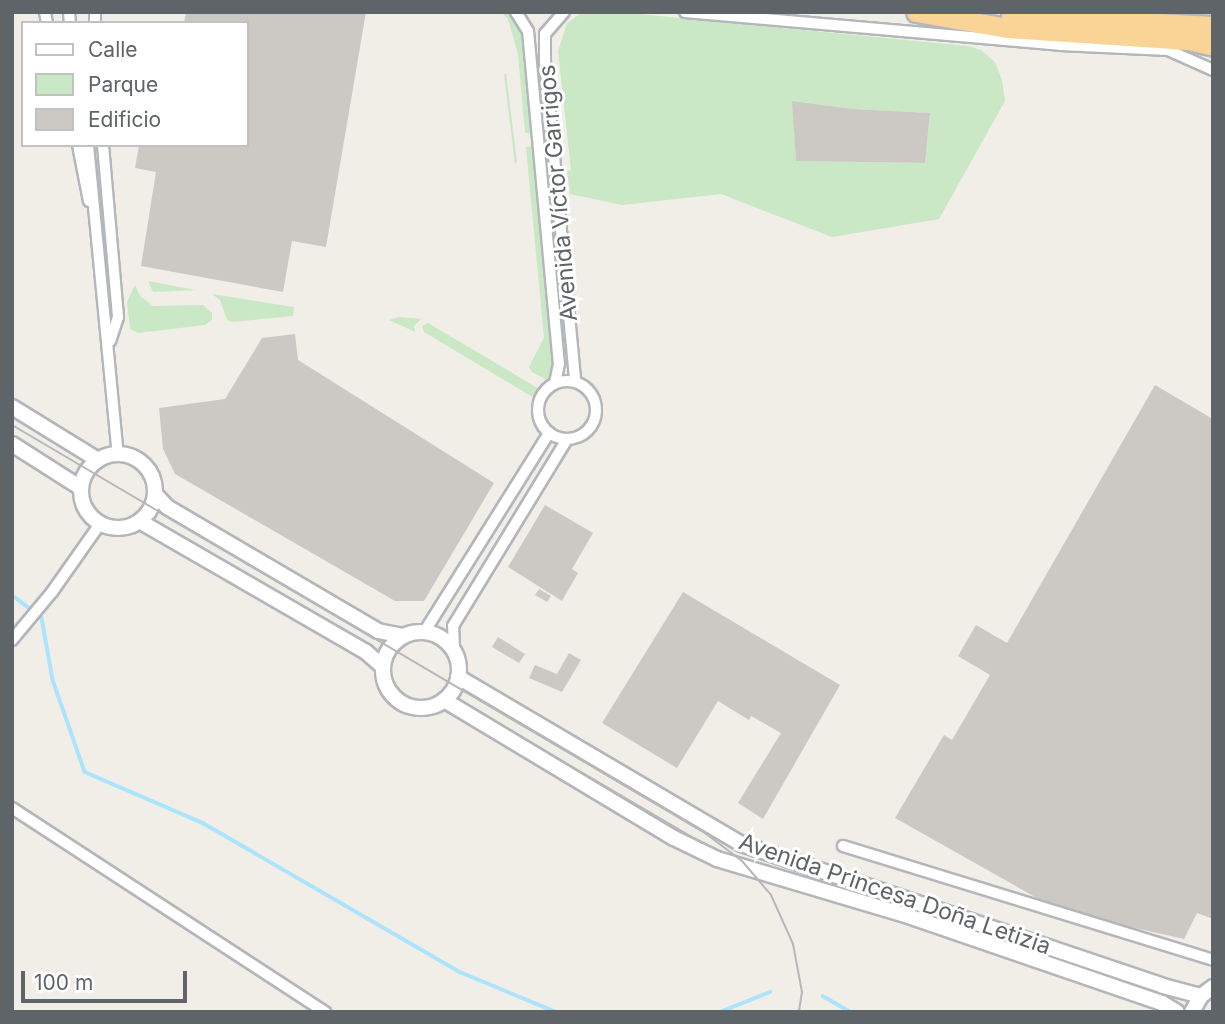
<!DOCTYPE html>
<html>
<head>
<meta charset="utf-8">
<style>
	body { margin:0 }
	#map { position:relative; width:1225px; height:1024px; overflow:hidden; background:#f1eee8; font-family:Inter,sans-serif }
	div>[style] { position:absolute }
	.green>* { inset:0; background:#cae7c6 }
	.stream>* { height:3.5px; margin:-1.75px; padding:0 1.75px; transform-origin:1.75px; border-radius:1.75px; background:#ace4fd }
	.building>* { inset:0; background:#ccc9c5 }
	.roads { filter:drop-shadow(2px 0 #b3b6ba) drop-shadow(-2px 0 #b3b6ba) drop-shadow(0 2px #b3b6ba) drop-shadow(0 -2px #b3b6ba) }
	.minor>* { height:10px; margin:-5px; padding:0 5px; transform-origin:5px; border-radius:5px; background:#fff }
	.minor>.ring { margin:-5px; padding:0; box-sizing:content-box; background:none; border:10px solid #fff; border-radius:50% }
	.tertiary>* { height:14px; margin:-7px; padding:0 7px; transform-origin:7px; border-radius:7px; background:#fff }
	.tertiary>.ring { margin:-7px; padding:0; box-sizing:content-box; background:none; border:14px solid #fff; border-radius:50% }
	.motorway>* { height:19px; margin:-9.5px; padding:0 9.5px; transform-origin:9.5px; border-radius:9.5px; background:#fad496 }
	.tram>* { height:2px; margin:-1px; padding:0 1px; transform-origin:1px; border-radius:1px; background:#b6b7b8 }
	span { translate:-50% -50%; white-space:nowrap; text-align:center; line-height:1.15; -webkit-text-stroke:6px #fff; paint-order:stroke }
	.street-label { font-size:23px; color:#5f6468 }
	.frame { position:absolute; inset:0; border:14px solid #5f6468; pointer-events:none }
	.legend { position:absolute; left:21px; top:21px; width:228px; height:126px; box-sizing:border-box; background:#fff; border:2px solid #bfc1c3; margin:0; padding:9px 12px; list-style:none; font-size:21px; color:#5f6468 }
	.legend li { display:flex; align-items:center; gap:14px; height:35px }
	.legend b { width:35px; border:2px solid #bfc1c3 }
	.scale { position:absolute; left:21px; top:971px; width:166px; height:32px; box-sizing:border-box; border:4px solid #5f6468; border-top:0; padding-left:9px; font-size:21px; line-height:24px; white-space:nowrap; color:#5f6468; -webkit-text-stroke:5px #fff; paint-order:stroke }
</style>
</head>
<body>
<div id="map">
	<div class="green">
		<i style="clip-path:polygon(501px 12px,508px 12px,514px 19px,524px 41px,532px 130px,529px 134px,525px 132px,518px 54px,508px 19px)"></i>
		<i style="clip-path:polygon(evenodd,583px 12px,619px 12px,968px 46px,981px 50px,995px 62px,1002px 80px,1005px 101px,939px 219px,832px 237px,721px 194px,622px 205px,570px 194px,567px 171px,571px 170px,558px 51px,567px 23px,583px 12px,793px 101px,854px 109px,930px 113px,925px 163px,796px 161px,793px 101px)"></i>
		<i style="clip-path:polygon(506px 73px,517px 162px,515px 164px,504px 75px)"></i>
		<i style="clip-path:polygon(534px 146px,555px 369px,551px 382px,532px 372px,529px 367px,544px 338px,526px 147px)"></i>
		<i style="clip-path:polygon(148px 281px,196px 290px,153px 292px)"></i>
		<i style="clip-path:polygon(135px 285px,140px 296px,153px 306px,203px 305px,212px 313px,212px 320px,205px 325px,138px 333px,130px 329px,127px 302px)"></i>
		<i style="clip-path:polygon(212px 294px,294px 307px,293px 316px,232px 322px,227px 320px,220px 300px)"></i>
		<i style="clip-path:polygon(399px 317px,421px 319px,414px 326px,415px 332px,389px 320px)"></i>
		<i style="clip-path:polygon(428px 323px,541px 390px,536px 399px,424px 332px,422px 326px)"></i>
	</div>
	<div class="stream">
		<i style="left:12px;top:595px;width:21px;rotate:37deg"></i>
		<i style="left:42px;top:618px;width:63px;rotate:79.9deg"></i>
		<i style="left:53px;top:680px;width:97px;rotate:70.8deg"></i>
		<i style="left:85px;top:772px;width:129px;rotate:23.4deg"></i>
		<i style="left:203px;top:823px;width:297px;rotate:30.1deg"></i>
		<i style="left:460px;top:972px;width:104px;rotate:22.6deg"></i>
		<i style="left:823px;top:996px;width:32px;rotate:30deg"></i>
		<i style="left:720px;top:1012px;width:54px;rotate:-21.8deg"></i>
	</div>
	<div class="building">
		<i style="clip-path:polygon(186px 12px,366px 12px,326px 247px,292px 241px,283px 292px,141px 266px,156px 172px,135px 168px,139px 145px,247px 145px,247px 23px,184px 23px)"></i>
		<i style="clip-path:polygon(792px 101px,854px 109px,930px 113px,925px 163px,796px 161px)"></i>
		<i style="clip-path:polygon(295px 334px,298px 360px,494px 483px,424px 601px,395px 601px,175px 474px,163px 449px,159px 408px,225px 399px,262px 338px)"></i>
		<i style="clip-path:polygon(1155px 385px,1213px 419px,1213px 919px,1197px 913px,1184px 939px,1060px 911px,895px 818px,944px 735px,952px 740px,990px 675px,958px 656px,976px 625px,1007px 643px)"></i>
		<i style="clip-path:polygon(545px 505px,593px 533px,572px 569px,578px 573px,562px 601px,508px 567px)"></i>
		<i style="clip-path:polygon(539px 589px,551px 596px,547px 602px,535px 595px)"></i>
		<i style="clip-path:polygon(683px 592px,840px 685px,763px 819px,738px 803px,781px 733px,751px 716px,749px 720px,718px 701px,677px 768px,602px 723px)"></i>
		<i style="clip-path:polygon(498px 637px,525px 654px,519px 663px,492px 647px)"></i>
		<i style="clip-path:polygon(569px 653px,581px 660px,562px 692px,529px 678px,535px 665px,557px 674px)"></i>
	</div>
	<div class="roads">
		<div class="minor">
			<i style="left:45px;top:12px;width:11px;rotate:80deg"></i>
			<i style="left:69px;top:12px;width:11px;rotate:85deg"></i>
			<i style="left:516px;top:12px;width:22px;rotate:58deg"></i>
			<i style="left:528px;top:31px;width:334px;rotate:84.7deg"></i>
			<i style="left:559px;top:364px;width:19px;rotate:102deg"></i>
			<i style="left:564px;top:12px;width:29px;rotate:131deg"></i>
			<i style="left:545px;top:34px;width:27px;rotate:90deg"></i>
			<i style="left:545px;top:61px;width:321px;rotate:84.6deg"></i>
			<i style="left:685px;top:12px;width:376px;rotate:5deg"></i>
			<i style="left:1060px;top:45px;width:108px;rotate:2.7deg"></i>
			<i style="left:1168px;top:50px;width:49px;rotate:24deg"></i>
			<i style="left:95px;top:23px;width:11px;rotate:-90deg"></i>
			<i style="left:78px;top:145px;width:57px;rotate:78.9deg"></i>
			<i style="left:88px;top:145px;width:310px;rotate:84.5deg"></i>
			<i style="left:103px;top:145px;width:173px;rotate:85deg"></i>
			<i style="left:118px;top:317px;width:25px;rotate:108deg"></i>
			<i class="ring" style="left:538px;top:381px;width:48px;height:48px"></i>
			<i style="left:429px;top:632px;width:6px;rotate:-99deg"></i>
			<i style="left:428px;top:626px;width:228px;rotate:-57.9deg"></i>
			<i style="left:12px;top:640px;width:62px;rotate:-50.2deg"></i>
			<i style="left:52px;top:592px;width:83px;rotate:-54.8deg"></i>
			<i style="left:454px;top:651px;width:25px;rotate:-92deg"></i>
			<i style="left:453px;top:626px;width:219px;rotate:-58.6deg"></i>
			<i style="left:12px;top:808px;width:374px;rotate:33.1deg"></i>
			<i style="left:843px;top:846px;width:387px;rotate:17.1deg"></i>
		</div>
		<div class="tertiary">
			<i style="left:12px;top:407px;width:101px;rotate:31.6deg"></i>
			<i style="left:12px;top:444px;width:82px;rotate:32.5deg"></i>
			<i class="ring" style="left:81px;top:454px;width:60px;height:60px"></i>
			<i style="left:156px;top:495px;width:16px;rotate:47deg"></i>
			<i style="left:167px;top:507px;width:245px;rotate:30.4deg"></i>
			<i style="left:378px;top:631px;width:25px;rotate:11deg"></i>
			<i style="left:141px;top:522px;width:260px;rotate:30deg"></i>
			<i style="left:366px;top:652px;width:21px;rotate:41deg"></i>
			<i class="ring" style="left:383px;top:632px;width:62px;height:62px"></i>
			<i style="left:458px;top:677px;width:329px;rotate:30.5deg"></i>
			<i style="left:742px;top:844px;width:444px;rotate:18.6deg"></i>
			<i style="left:1163px;top:986px;width:39px;rotate:15deg"></i>
			<i style="left:444px;top:700px;width:268px;rotate:31deg"></i>
			<i style="left:674px;top:838px;width:48px;rotate:26deg"></i>
			<i style="left:717px;top:859px;width:193px;rotate:16.6deg"></i>
			<i style="left:902px;top:914px;width:275px;rotate:18.9deg"></i>
			<i style="left:1162px;top:1003px;width:17px;rotate:31deg"></i>
			<i style="left:1192px;top:1012px;width:18px;rotate:-61deg"></i>
			<i style="left:1201px;top:996px;width:15px;rotate:-37deg"></i>
		</div>
		<div class="motorway">
			<i style="left:916px;top:12px;width:92px;rotate:10deg"></i>
			<i style="left:1007px;top:28px;width:181px;rotate:3.8deg"></i>
			<i style="left:1188px;top:40px;width:26px;rotate:13deg"></i>
			<i style="left:1011px;top:15px;width:202px;rotate:3.1deg"></i>
		</div>
	</div>
	<div class="tram">
		<i style="left:12px;top:425px;width:804px;rotate:30.49deg"></i>
		<i style="left:705px;top:833px;width:46px;rotate:37.1deg"></i>
		<i style="left:742px;top:861px;width:45px;rotate:49.5deg"></i>
		<i style="left:771px;top:895px;width:54px;rotate:65.8deg"></i>
		<i style="left:793px;top:944px;width:49px;rotate:79.4deg"></i>
		<i style="left:802px;top:992px;width:20px;rotate:99deg"></i>
		<i style="left:581px;top:772px;width:140px;rotate:30.4deg"></i>
	</div>
	<div class="street-label">
		<span style="left:558px;top:193px;rotate:-95deg">Avenida Víctor Garrigos</span>
		<span style="left:895px;top:894px;rotate:19deg">Avenida Princesa Doña Letizia</span>
	</div>
	<div class="frame"></div>
	<ul class="legend">
	<li><b style="height:9px;background:#fff"></b>Calle</li>
	<li><b style="height:19px;background:#cae7c6"></b>Parque</li>
	<li><b style="height:19px;background:#ccc9c5"></b>Edificio</li>
	</ul>
	<div class="scale">100 m</div>
</div>
</body>
</html>
